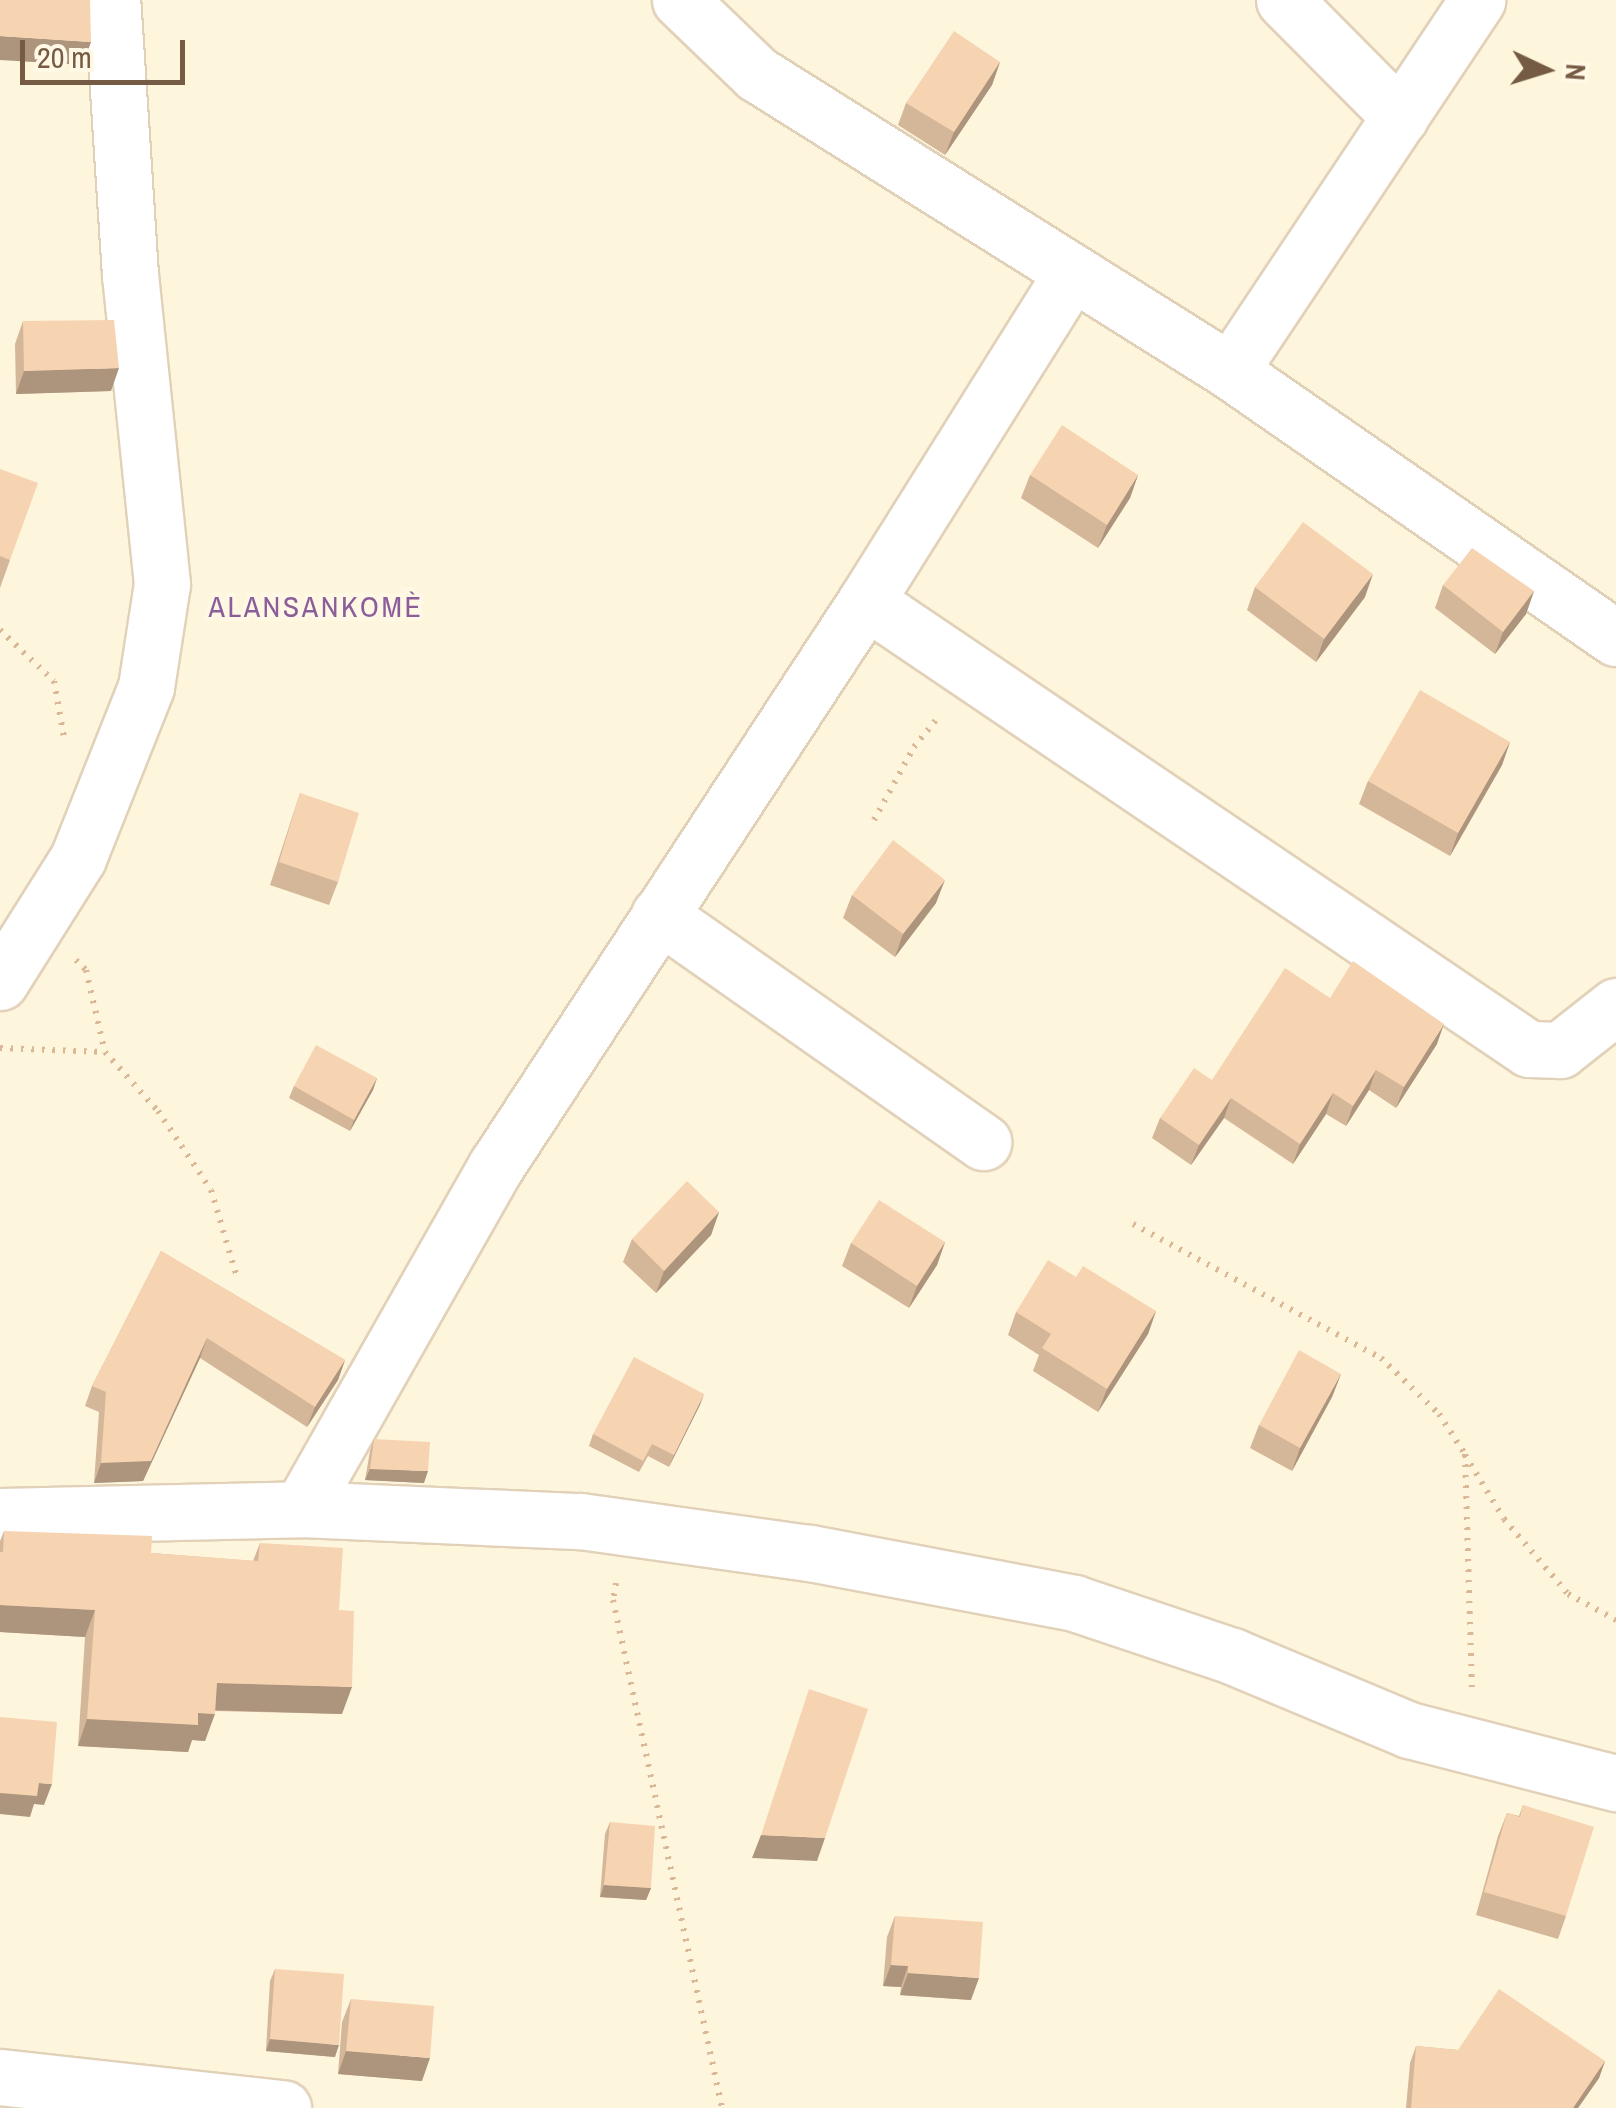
<!DOCTYPE html>
<html>
<head>
<meta charset="utf-8">
<style>
	body { margin:0 }
	#map { position:relative; width:1616px; height:2108px; overflow:hidden; background:#fef5dd; font-family:"Archivo Narrow",sans-serif }
	div>[style] { position:absolute }
	.path>* { height:6px; margin-top:-3px; transform-origin:0; background:repeating-linear-gradient(90deg,#dab896 0 2.5px,transparent 0 10.5px) }
	.roads { filter:drop-shadow(2px 0 #e2d1b9) drop-shadow(-2px 0 #e2d1b9) drop-shadow(0 2px #e2d1b9) drop-shadow(0 -2px #e2d1b9) }
	.street>* { height:55px; margin:-27.5px; padding:0 27.5px; transform-origin:27.5px; border-radius:27.5px; background:#fff }
	.wall>* { inset:0; background:#d4b699 }
	.shaded-wall>* { inset:0; background:#ac947d }
	.building>* { inset:0; background:#f6d4b2 }
	span { translate:-50% -50%; white-space:nowrap; text-align:center; line-height:1.15; -webkit-text-stroke:8px #fff8e5; paint-order:stroke }
	.quarter-label { font-size:30px; color:#8c5e99; letter-spacing:2.5px }
	.north { position:absolute; left:1496px; top:20px; width:100px; height:100px; -webkit-text-stroke:8px #fff8e5; paint-order:stroke; rotate:94deg; font-size:28px; font-weight:700; line-height:40px; text-align:center; color:#755b44 }
	.north::after { content:''; display:block; margin:auto; width:35px; height:45px; background:#755b44; clip-path:polygon(50% 0,100% 100%,50% 72%,0 100%) }
	.scale { position:absolute; left:20px; top:40px; width:165px; height:45px; box-sizing:border-box; border:5px solid #755b44; border-top:0; padding-left:12px; font-size:30px; line-height:35px; white-space:nowrap; color:#755b44; -webkit-text-stroke:8px #fff8e5; paint-order:stroke }
</style>
</head>
<body>
<div id="map">
	<div class="path">
		<i style="left:0;top:630px;width:74px;rotate:43.4deg"></i>
		<i style="left:54px;top:681px;width:57px;rotate:79.9deg"></i>
		<i style="left:874px;top:820px;width:83px;rotate:-61.3deg"></i>
		<i style="left:914px;top:747px;width:41px;rotate:-50.9deg"></i>
		<i style="left:76px;top:960px;width:14px;rotate:45deg"></i>
		<i style="left:86px;top:970px;width:84px;rotate:77deg"></i>
		<i style="left:105px;top:1052px;width:79px;rotate:48.1deg"></i>
		<i style="left:158px;top:1111px;width:95px;rotate:56.1deg"></i>
		<i style="left:211px;top:1190px;width:91px;rotate:73.4deg"></i>
		<i style="left:0;top:1048px;width:105px;rotate:2.2deg"></i>
		<i style="left:1133px;top:1224px;width:282px;rotate:28.4deg"></i>
		<i style="left:1381px;top:1358px;width:81px;rotate:44deg"></i>
		<i style="left:1439px;top:1414px;width:48px;rotate:57deg"></i>
		<i style="left:1465px;top:1454px;width:238px;rotate:88.3deg"></i>
		<i style="left:1465px;top:1455px;width:75px;rotate:58.6deg"></i>
		<i style="left:1504px;top:1519px;width:99px;rotate:49.5deg"></i>
		<i style="left:1568px;top:1594px;width:55px;rotate:28.4deg"></i>
		<i style="left:616px;top:1583px;width:17px;rotate:100deg"></i>
		<i style="left:613px;top:1600px;width:520px;rotate:77.89deg"></i>
	</div>
	<div class="roads">
		<div class="street">
			<i style="left:680px;top:0;width:107px;rotate:43.9deg"></i>
			<i style="left:757px;top:74px;width:559px;rotate:32.12deg"></i>
			<i style="left:1230px;top:371px;width:469px;rotate:34.7deg"></i>
			<i style="left:1284px;top:0;width:165px;rotate:45.2deg"></i>
			<i style="left:1230px;top:371px;width:446px;rotate:-56.3deg"></i>
			<i style="left:866px;top:601px;width:800px;rotate:34.05deg"></i>
			<i style="left:1529px;top:1049px;width:31px;rotate:2deg"></i>
			<i style="left:1560px;top:1050px;width:71px;rotate:-38.2deg"></i>
			<i style="left:659px;top:915px;width:396px;rotate:35deg"></i>
			<i style="left:0;top:982px;width:146px;rotate:-57.8deg"></i>
			<i style="left:78px;top:858px;width:184px;rotate:-68.3deg"></i>
			<i style="left:146px;top:687px;width:104px;rotate:-81.2deg"></i>
			<i style="left:162px;top:584px;width:311px;rotate:-95.9deg"></i>
			<i style="left:130px;top:275px;width:276px;rotate:-93.7deg"></i>
			<i style="left:301px;top:1509px;width:395px;rotate:-60.4deg"></i>
			<i style="left:496px;top:1166px;width:675px;rotate:-56.78deg"></i>
			<i style="left:866px;top:601px;width:386px;rotate:-57.9deg"></i>
			<i style="left:0;top:1516px;width:301px;rotate:-1.3deg"></i>
			<i style="left:301px;top:1509px;width:280px;rotate:2.5deg"></i>
			<i style="left:581px;top:1521px;width:231px;rotate:8deg"></i>
			<i style="left:810px;top:1553px;width:269px;rotate:10.7deg"></i>
			<i style="left:1074px;top:1603px;width:167px;rotate:18.5deg"></i>
			<i style="left:1232px;top:1656px;width:192px;rotate:22.7deg"></i>
			<i style="left:1409px;top:1730px;width:214px;rotate:14.4deg"></i>
			<i style="left:0;top:2077px;width:285px;rotate:6.3deg"></i>
		</div>
	</div>
	<div class="wall">
		<i style="clip-path:polygon(1000px 62px,992px 85px,945px 155px,898px 125px,906px 103px)"></i>
		<i style="clip-path:polygon(23px 321px,111px 391px,16px 394px,15px 344px)"></i>
		<i style="clip-path:polygon(0 469px,10px 560px,0 588px)"></i>
		<i style="clip-path:polygon(1030px 475px,1138px 475px,1130px 498px,1098px 548px,1021px 498px)"></i>
		<i style="clip-path:polygon(1443px 585px,1534px 591px,1526px 614px,1495px 654px,1435px 608px)"></i>
		<i style="clip-path:polygon(1255px 587px,1365px 597px,1316px 662px,1247px 610px)"></i>
		<i style="clip-path:polygon(1510px 742px,1502px 765px,1450px 856px,1359px 804px,1368px 781px)"></i>
		<i style="clip-path:polygon(300px 793px,338px 882px,329px 905px,270px 885px)"></i>
		<i style="clip-path:polygon(852px 895px,936px 903px,895px 957px,843px 918px)"></i>
		<i style="clip-path:polygon(1330px 998px,1437px 1044px,1396px 1108px,1369px 1090px,1346px 1126px,1326px 1114px,1293px 1164px,1224px 1118px,1191px 1165px,1152px 1138px,1160px 1118px)"></i>
		<i style="clip-path:polygon(377px 1078px,373px 1090px,350px 1131px,289px 1098px,294px 1086px)"></i>
		<i style="clip-path:polygon(719px 1212px,711px 1235px,656px 1293px,623px 1262px,632px 1239px)"></i>
		<i style="clip-path:polygon(945px 1242px,937px 1265px,909px 1308px,842px 1266px,851px 1243px)"></i>
		<i style="clip-path:polygon(161px 1251px,345px 1360px,338px 1380px,307px 1427px,200px 1358px,143px 1481px,94px 1483px,99px 1412px,85px 1406px,92px 1386px)"></i>
		<i style="clip-path:polygon(1076px 1277px,1156px 1311px,1148px 1334px,1098px 1412px,1033px 1371px,1039px 1355px,1008px 1335px,1016px 1312px)"></i>
		<i style="clip-path:polygon(1341px 1374px,1332px 1397px,1292px 1471px,1250px 1448px,1259px 1425px)"></i>
		<i style="clip-path:polygon(704px 1394px,669px 1467px,648px 1456px,639px 1472px,589px 1446px,593px 1434px)"></i>
		<i style="clip-path:polygon(374px 1439px,424px 1483px,365px 1480px,370px 1451px)"></i>
		<i style="clip-path:polygon(4px 1531px,151px 1553px,253px 1561px,260px 1543px,339px 1610px,342px 1714px,215px 1711px,205px 1741px,192px 1740px,188px 1752px,78px 1746px,85px 1637px,0 1632px,0 1541px)"></i>
		<i style="clip-path:polygon(1523px 1805px,1566px 1916px,1558px 1939px,1476px 1915px,1498px 1836px,1507px 1813px,1519px 1816px)"></i>
		<i style="clip-path:polygon(610px 1822px,651px 1888px,646px 1900px,600px 1897px,605px 1834px)"></i>
		<i style="clip-path:polygon(895px 1916px,971px 2000px,900px 1995px,901px 1987px,883px 1986px,887px 1937px)"></i>
		<i style="clip-path:polygon(275px 1969px,335px 2057px,266px 2051px,270px 1981px)"></i>
		<i style="clip-path:polygon(351px 1999px,422px 2081px,338px 2074px,342px 2022px)"></i>
		<i style="clip-path:polygon(1416px 2046px,1458px 2050px,1605px 2061px,1599px 2078px,1578px 2108px,1406px 2108px,1410px 2063px)"></i>
	</div>
	<div class="shaded-wall">
		<i style="clip-path:polygon(0 36px,91px 42px,83px 65px,0 60px)"></i>
		<i style="clip-path:polygon(1000px 62px,992px 85px,945px 155px,954px 132px)"></i>
		<i style="clip-path:polygon(119px 368px,111px 391px,16px 394px,24px 371px)"></i>
		<i style="clip-path:polygon(1138px 475px,1130px 498px,1098px 548px,1107px 525px)"></i>
		<i style="clip-path:polygon(1373px 574px,1365px 597px,1316px 662px,1324px 639px)"></i>
		<i style="clip-path:polygon(1534px 591px,1526px 614px,1495px 654px,1503px 632px)"></i>
		<i style="clip-path:polygon(1510px 742px,1502px 765px,1450px 856px,1458px 833px)"></i>
		<i style="clip-path:polygon(945px 880px,936px 903px,895px 957px,903px 934px)"></i>
		<i style="clip-path:polygon(1444px 1024px,1437px 1044px,1396px 1108px,1404px 1087px)"></i>
		<i style="clip-path:polygon(1376px 1070px,1369px 1090px,1346px 1126px,1353px 1106px)"></i>
		<i style="clip-path:polygon(377px 1078px,373px 1090px,350px 1131px,354px 1120px)"></i>
		<i style="clip-path:polygon(1333px 1093px,1326px 1114px,1293px 1164px,1300px 1144px)"></i>
		<i style="clip-path:polygon(1231px 1098px,1224px 1118px,1191px 1165px,1199px 1145px)"></i>
		<i style="clip-path:polygon(719px 1212px,711px 1235px,656px 1293px,664px 1271px)"></i>
		<i style="clip-path:polygon(945px 1242px,937px 1265px,909px 1308px,917px 1286px)"></i>
		<i style="clip-path:polygon(1156px 1311px,1148px 1334px,1098px 1412px,1107px 1389px)"></i>
		<i style="clip-path:polygon(207px 1338px,200px 1358px,143px 1481px,94px 1483px,101px 1463px)"></i>
		<i style="clip-path:polygon(345px 1360px,338px 1380px,307px 1427px,315px 1407px)"></i>
		<i style="clip-path:polygon(1341px 1374px,1332px 1397px,1292px 1471px,1300px 1448px)"></i>
		<i style="clip-path:polygon(704px 1394px,700px 1405px,669px 1467px,674px 1455px)"></i>
		<i style="clip-path:polygon(370px 1469px,428px 1471px,424px 1483px,365px 1480px)"></i>
		<i style="clip-path:polygon(0 1605px,95px 1610px,85px 1637px,0 1632px)"></i>
		<i style="clip-path:polygon(217px 1683px,352px 1687px,342px 1714px,207px 1710px)"></i>
		<i style="clip-path:polygon(198px 1713px,215px 1714px,205px 1741px,192px 1740px,188px 1752px,78px 1746px,87px 1719px)"></i>
		<i style="clip-path:polygon(39px 1783px,52px 1784px,44px 1805px,34px 1804px,30px 1817px,0 1814px,0 1793px)"></i>
		<i style="clip-path:polygon(761px 1835px,825px 1838px,817px 1861px,752px 1858px)"></i>
		<i style="clip-path:polygon(604px 1885px,651px 1888px,646px 1900px,600px 1897px)"></i>
		<i style="clip-path:polygon(891px 1965px,908px 1966px,901px 1987px,883px 1986px)"></i>
		<i style="clip-path:polygon(908px 1973px,979px 1978px,971px 2000px,900px 1995px)"></i>
		<i style="clip-path:polygon(270px 2039px,339px 2045px,335px 2057px,266px 2051px)"></i>
		<i style="clip-path:polygon(346px 2051px,430px 2058px,422px 2081px,338px 2074px)"></i>
		<i style="clip-path:polygon(1605px 2061px,1599px 2078px,1578px 2108px,1573px 2108px)"></i>
	</div>
	<div class="building">
		<i style="clip-path:polygon(0 0,90px 0,91px 42px,0 36px)"></i>
		<i style="clip-path:polygon(954px 31px,1000px 62px,954px 132px,906px 103px)"></i>
		<i style="clip-path:polygon(114px 320px,119px 368px,24px 371px,23px 321px)"></i>
		<i style="clip-path:polygon(1062px 425px,1138px 475px,1107px 525px,1030px 475px)"></i>
		<i style="clip-path:polygon(0 469px,38px 483px,10px 560px,0 556px)"></i>
		<i style="clip-path:polygon(1303px 522px,1373px 574px,1324px 639px,1255px 587px)"></i>
		<i style="clip-path:polygon(1472px 548px,1534px 591px,1503px 632px,1443px 585px)"></i>
		<i style="clip-path:polygon(1420px 690px,1510px 742px,1458px 833px,1368px 781px)"></i>
		<i style="clip-path:polygon(300px 793px,359px 813px,338px 882px,279px 862px)"></i>
		<i style="clip-path:polygon(893px 840px,945px 880px,903px 934px,852px 895px)"></i>
		<i style="clip-path:polygon(1353px 961px,1444px 1024px,1404px 1087px,1376px 1070px,1353px 1106px,1333px 1093px,1300px 1144px,1231px 1098px,1199px 1145px,1160px 1118px,1194px 1068px,1212px 1080px,1285px 968px,1330px 998px)"></i>
		<i style="clip-path:polygon(316px 1045px,377px 1078px,354px 1120px,294px 1086px)"></i>
		<i style="clip-path:polygon(687px 1181px,719px 1212px,664px 1271px,632px 1239px)"></i>
		<i style="clip-path:polygon(879px 1200px,945px 1242px,917px 1286px,851px 1243px)"></i>
		<i style="clip-path:polygon(161px 1251px,345px 1360px,315px 1407px,207px 1338px,151px 1461px,101px 1463px,106px 1392px,92px 1386px)"></i>
		<i style="clip-path:polygon(1048px 1260px,1076px 1277px,1083px 1266px,1156px 1311px,1107px 1389px,1042px 1348px,1051px 1334px,1016px 1312px)"></i>
		<i style="clip-path:polygon(1299px 1350px,1341px 1374px,1300px 1448px,1259px 1425px)"></i>
		<i style="clip-path:polygon(634px 1357px,704px 1394px,674px 1455px,652px 1444px,643px 1461px,593px 1434px)"></i>
		<i style="clip-path:polygon(374px 1439px,430px 1442px,428px 1471px,370px 1469px)"></i>
		<i style="clip-path:polygon(4px 1531px,152px 1536px,151px 1553px,258px 1561px,260px 1543px,343px 1548px,339px 1610px,354px 1611px,352px 1687px,217px 1683px,215px 1714px,198px 1713px,198px 1725px,87px 1719px,95px 1610px,0 1605px,0 1552px,3px 1552px)"></i>
		<i style="clip-path:polygon(809px 1689px,868px 1709px,825px 1838px,761px 1835px)"></i>
		<i style="clip-path:polygon(0 1717px,57px 1722px,52px 1784px,39px 1783px,37px 1796px,0 1793px)"></i>
		<i style="clip-path:polygon(1523px 1805px,1594px 1827px,1566px 1916px,1484px 1892px,1507px 1813px,1520px 1817px)"></i>
		<i style="clip-path:polygon(610px 1822px,655px 1826px,651px 1888px,604px 1885px)"></i>
		<i style="clip-path:polygon(895px 1916px,983px 1922px,979px 1978px,908px 1973px,908px 1966px,891px 1965px)"></i>
		<i style="clip-path:polygon(275px 1969px,344px 1974px,339px 2045px,270px 2039px)"></i>
		<i style="clip-path:polygon(1499px 1989px,1605px 2061px,1573px 2108px,1411px 2108px,1416px 2046px,1458px 2050px)"></i>
		<i style="clip-path:polygon(351px 1999px,434px 2006px,430px 2058px,346px 2051px)"></i>
	</div>
	<div class="quarter-label">
		<span style="left:316px;top:606px">ALANSANKOMÈ</span>
	</div>
	<div class="north">N</div>
	<div class="scale">20 m</div>
</div>
</body>
</html>
